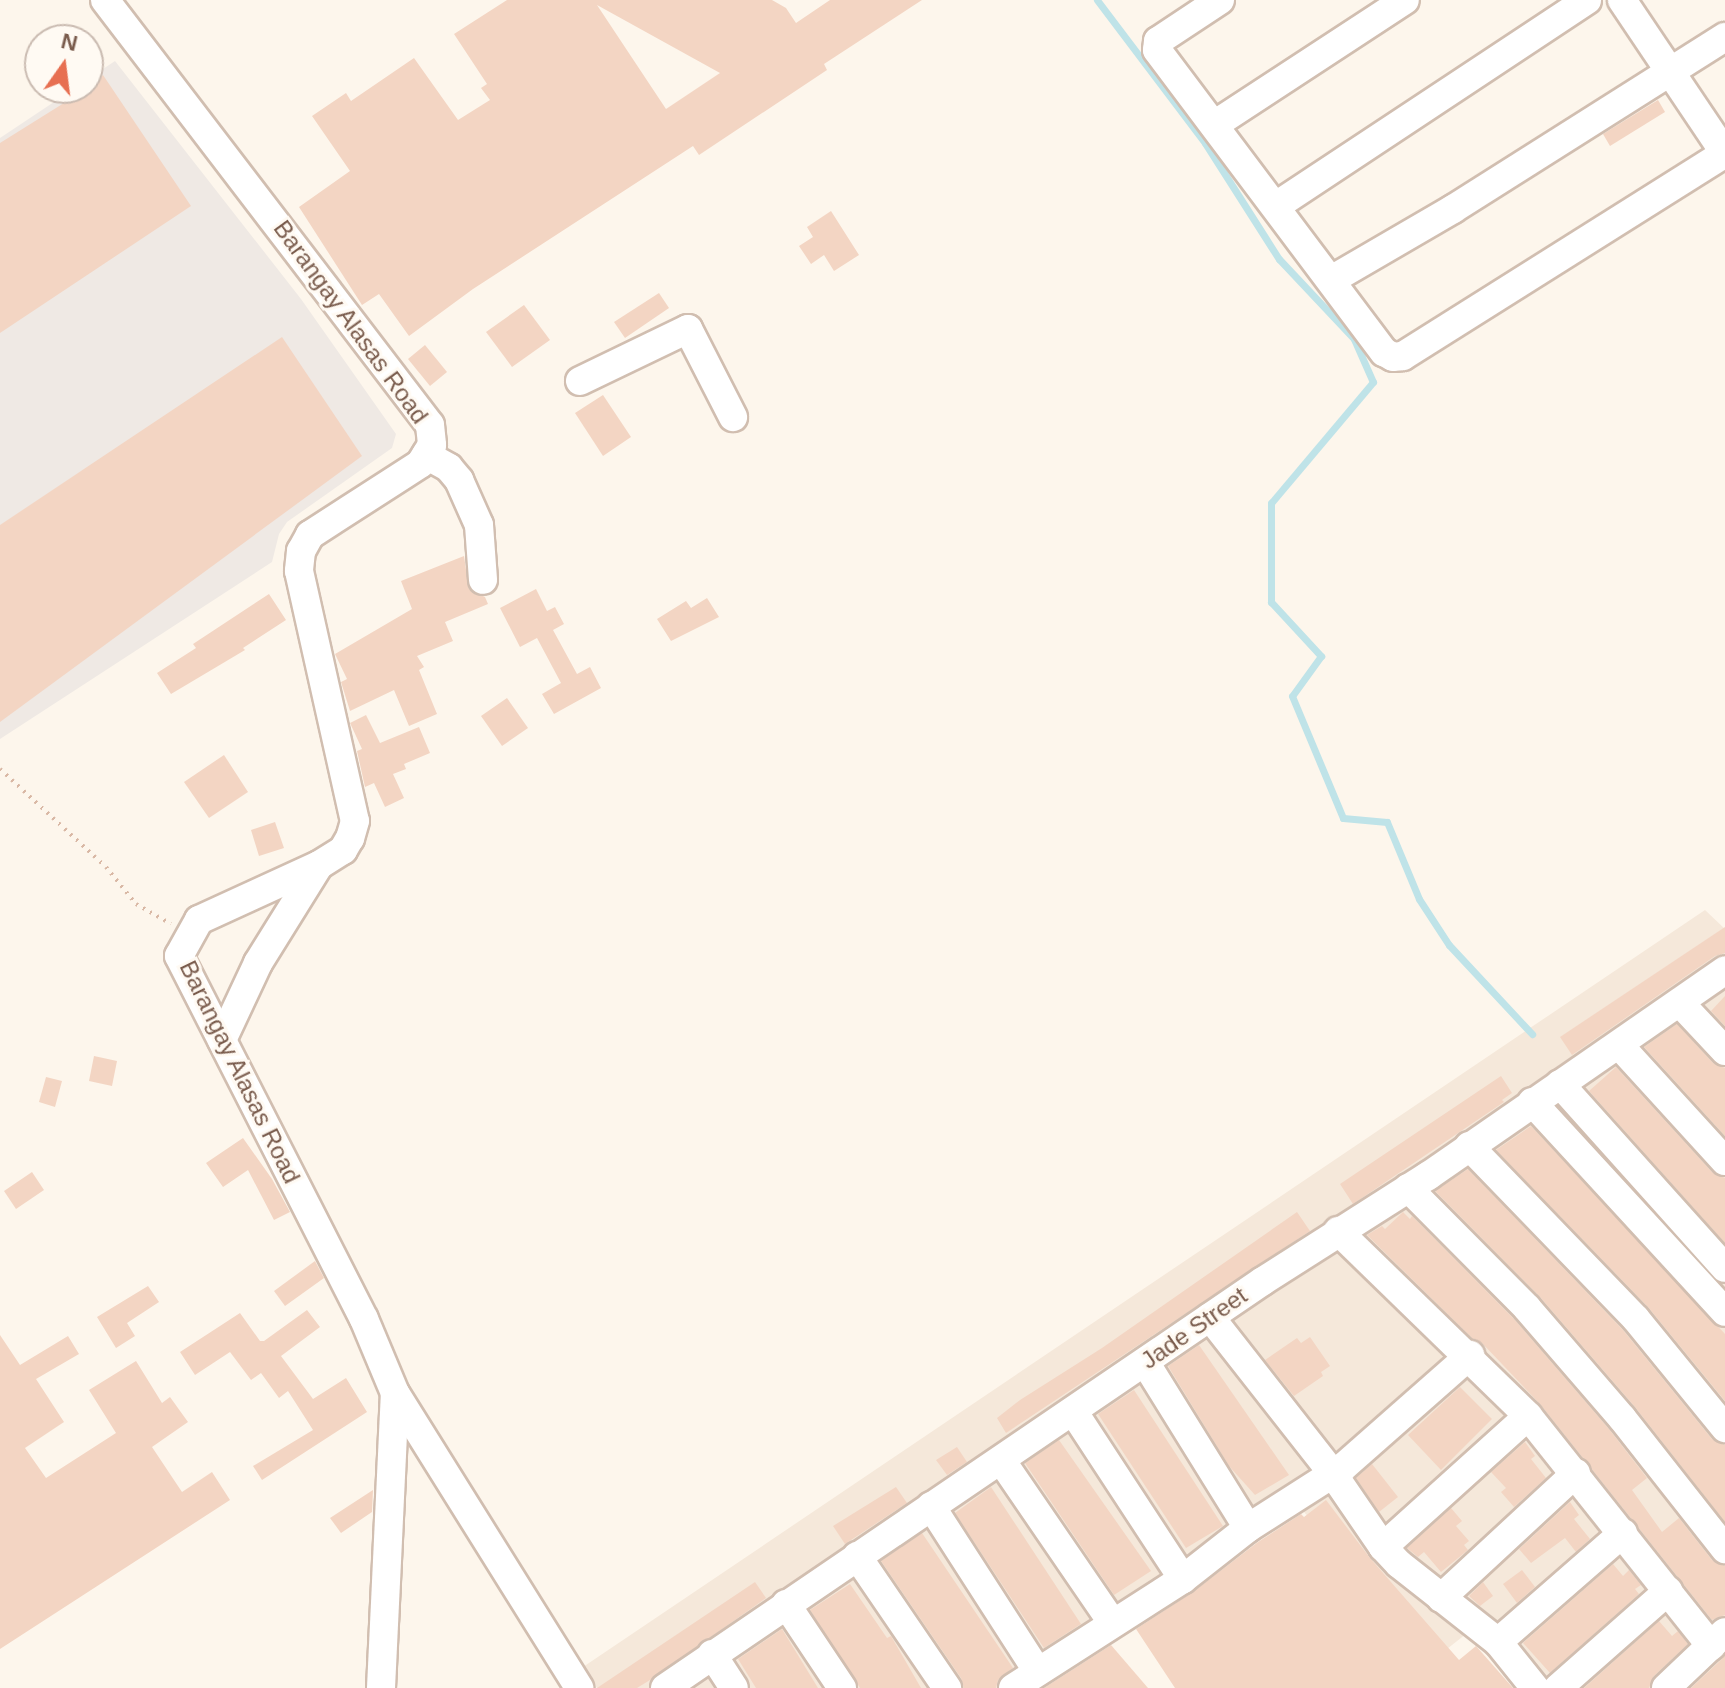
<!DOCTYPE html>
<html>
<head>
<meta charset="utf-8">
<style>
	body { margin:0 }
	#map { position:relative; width:1725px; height:1688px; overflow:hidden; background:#fdf6ec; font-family:Helvetica,sans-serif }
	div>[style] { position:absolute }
	.residential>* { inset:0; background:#f5e8da }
	.industrial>* { inset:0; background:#efe9e4 }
	.stream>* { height:7px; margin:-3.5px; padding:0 3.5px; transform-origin:3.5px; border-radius:3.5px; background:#bfe3e8 }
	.building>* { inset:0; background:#f3d5c3 }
	.path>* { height:4px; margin-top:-2px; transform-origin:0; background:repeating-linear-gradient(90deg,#d9b8a5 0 2px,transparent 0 8px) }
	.roads { filter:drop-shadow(2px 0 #d1beb0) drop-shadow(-2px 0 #d1beb0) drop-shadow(0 2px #d1beb0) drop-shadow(0 -2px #d1beb0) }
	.minor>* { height:28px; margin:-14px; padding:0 14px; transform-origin:14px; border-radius:14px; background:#fff }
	span { translate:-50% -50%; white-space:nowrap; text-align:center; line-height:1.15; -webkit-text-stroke:6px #fffaf3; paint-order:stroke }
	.street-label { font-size:24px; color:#7a5c4d }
	.north { position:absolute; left:24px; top:24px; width:80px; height:80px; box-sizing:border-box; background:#fffaf3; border:2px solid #cabbb1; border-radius:50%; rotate:14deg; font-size:22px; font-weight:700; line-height:32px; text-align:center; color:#7a5c4d }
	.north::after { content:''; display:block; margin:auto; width:28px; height:36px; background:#e76f51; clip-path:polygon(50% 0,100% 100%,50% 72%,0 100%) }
</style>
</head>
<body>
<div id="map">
	<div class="residential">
		<i style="clip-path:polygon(1705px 910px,1725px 929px,1725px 1688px,1520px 1688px,1471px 1630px,1428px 1664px,1291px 1496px,1019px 1688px,597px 1688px,583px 1667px)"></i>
	</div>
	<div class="industrial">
		<i style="clip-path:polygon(115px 61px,301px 299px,396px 434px,392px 448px,287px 522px,279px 534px,272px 562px,0 739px,0 138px,75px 88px,88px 88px,88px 79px)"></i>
	</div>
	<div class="stream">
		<i style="left:1097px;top:0;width:179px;rotate:52.9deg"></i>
		<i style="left:1205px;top:143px;width:138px;rotate:57.5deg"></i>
		<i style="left:1279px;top:259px;width:110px;rotate:46.8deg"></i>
		<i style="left:1354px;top:339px;width:47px;rotate:66.2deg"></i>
		<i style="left:1373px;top:382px;width:158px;rotate:130.1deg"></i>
		<i style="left:1271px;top:503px;width:99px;rotate:90deg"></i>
		<i style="left:1271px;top:602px;width:74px;rotate:47.2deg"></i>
		<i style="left:1321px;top:656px;width:49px;rotate:125.9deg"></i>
		<i style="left:1292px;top:696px;width:132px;rotate:67.3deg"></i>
		<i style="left:1343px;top:818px;width:44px;rotate:5.2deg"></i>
		<i style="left:1387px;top:822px;width:83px;rotate:67.4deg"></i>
		<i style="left:1419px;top:899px;width:55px;rotate:56.9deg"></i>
		<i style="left:1449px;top:945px;width:122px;rotate:47deg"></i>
		<i style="left:1621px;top:1178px;width:68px;rotate:45deg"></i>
	</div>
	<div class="building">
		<i style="clip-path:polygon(evenodd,507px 0,772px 0,786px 8px,796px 23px,830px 0,922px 0,824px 64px,827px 70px,699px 155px,693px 146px,473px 289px,409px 336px,379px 294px,362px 305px,299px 207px,350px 171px,312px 116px,346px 93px,351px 101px,414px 58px,458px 120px,490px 100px,481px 88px,487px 84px,454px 34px,507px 0,597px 5px,720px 73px,666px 109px,597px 5px)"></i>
		<i style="clip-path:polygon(103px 75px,191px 206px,0 333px,0 143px,88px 88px)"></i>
		<i style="clip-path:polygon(1658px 100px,1665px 112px,1610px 146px,1603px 134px)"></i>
		<i style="clip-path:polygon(831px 211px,859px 255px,834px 271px,824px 255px,811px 264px,799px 246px,813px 237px,807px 227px)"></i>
		<i style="clip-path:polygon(659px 293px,669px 308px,625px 338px,614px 322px)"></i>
		<i style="clip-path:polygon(524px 305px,550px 340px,512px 367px,486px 332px)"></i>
		<i style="clip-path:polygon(282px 337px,362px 456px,0 722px,0 525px)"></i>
		<i style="clip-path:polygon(425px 345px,447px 372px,430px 386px,408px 359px)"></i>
		<i style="clip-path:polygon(603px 395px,631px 437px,603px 456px,575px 413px)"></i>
		<i style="clip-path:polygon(464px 556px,469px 589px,485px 597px,488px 604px,445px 622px,453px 641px,417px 656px,424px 667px,419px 670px,437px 714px,409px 726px,394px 690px,350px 711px,341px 682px,347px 679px,335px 654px,412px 609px,401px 581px)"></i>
		<i style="clip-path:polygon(536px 589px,547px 611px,555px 607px,564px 624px,553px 630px,577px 674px,590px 667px,601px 688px,554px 714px,542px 694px,561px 683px,537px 638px,520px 647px,500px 608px)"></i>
		<i style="clip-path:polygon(269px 594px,286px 620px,243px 648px,245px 650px,171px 694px,157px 673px,196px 648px,193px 644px)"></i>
		<i style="clip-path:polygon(707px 598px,719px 617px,671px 641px,657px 619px,686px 601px,691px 608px)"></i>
		<i style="clip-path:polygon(507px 698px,528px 728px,502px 746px,481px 716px)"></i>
		<i style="clip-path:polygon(366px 715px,380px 743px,419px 727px,430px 753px,404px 764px,406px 769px,393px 774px,404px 798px,385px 807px,374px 783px,365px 787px,357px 751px,362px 749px,350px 723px)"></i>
		<i style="clip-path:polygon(224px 755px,248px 792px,209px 818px,184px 782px)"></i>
		<i style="clip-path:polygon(275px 822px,284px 848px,259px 856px,251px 830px)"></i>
		<i style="clip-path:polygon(1725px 927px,1725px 953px,1715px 956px,1572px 1055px,1560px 1037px)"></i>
		<i style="clip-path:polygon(1725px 996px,1725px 1026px,1711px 1011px)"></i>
		<i style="clip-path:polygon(1677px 1024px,1713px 1063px,1725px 1068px,1725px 1136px,1644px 1047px)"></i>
		<i style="clip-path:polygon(94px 1056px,117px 1061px,112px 1086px,89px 1081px)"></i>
		<i style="clip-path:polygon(1616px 1067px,1712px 1172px,1725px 1178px,1725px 1243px,1589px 1091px)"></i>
		<i style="clip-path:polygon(1501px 1076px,1512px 1093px,1502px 1100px,1504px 1102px,1353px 1204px,1340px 1184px)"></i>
		<i style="clip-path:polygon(46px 1077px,62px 1081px,55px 1107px,39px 1102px)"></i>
		<i style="clip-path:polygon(1531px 1126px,1725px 1334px,1725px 1401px,1648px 1307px,1496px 1150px)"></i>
		<i style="clip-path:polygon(243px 1138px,272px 1179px,290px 1212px,274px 1220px,248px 1170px,223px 1187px,206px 1163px)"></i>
		<i style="clip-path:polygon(1468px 1169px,1623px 1330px,1712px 1439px,1725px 1445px,1725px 1522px,1635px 1407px,1540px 1297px,1435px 1191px)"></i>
		<i style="clip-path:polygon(32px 1172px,44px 1190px,16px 1209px,4px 1191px)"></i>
		<i style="clip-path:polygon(1297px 1212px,1310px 1231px,1006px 1433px,997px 1418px,1020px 1400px,1102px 1348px)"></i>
		<i style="clip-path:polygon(1403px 1212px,1410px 1219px,1412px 1216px,1515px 1320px,1609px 1429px,1647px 1478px,1632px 1490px,1662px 1532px,1679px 1518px,1712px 1560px,1725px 1566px,1725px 1615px,1712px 1620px,1540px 1404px,1482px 1343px,1473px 1339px,1367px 1235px,1382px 1226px,1385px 1229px)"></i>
		<i style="clip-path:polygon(315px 1261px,324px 1278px,285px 1306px,274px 1291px)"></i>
		<i style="clip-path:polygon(148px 1286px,159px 1302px,127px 1323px,135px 1336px,116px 1348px,97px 1317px)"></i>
		<i style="clip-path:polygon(307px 1310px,320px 1327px,281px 1356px,313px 1399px,346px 1378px,367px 1412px,262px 1480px,253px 1466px,313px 1430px,288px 1391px,279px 1398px,261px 1373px,251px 1380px,230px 1352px,195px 1375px,180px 1352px,240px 1313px,260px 1341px,264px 1341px)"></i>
		<i style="clip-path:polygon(0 1335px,20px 1365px,68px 1336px,79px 1354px,36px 1379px,64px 1422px,25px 1448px,46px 1478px,116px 1433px,89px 1390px,136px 1361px,162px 1403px,170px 1397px,188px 1422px,152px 1447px,182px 1492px,212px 1472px,230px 1500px,0 1649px)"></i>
		<i style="clip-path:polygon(1310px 1337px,1330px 1366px,1321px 1372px,1323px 1376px,1294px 1396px,1265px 1360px,1297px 1338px,1301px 1343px)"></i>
		<i style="clip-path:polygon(1199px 1345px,1289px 1475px,1255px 1495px,1229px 1466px,1168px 1366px)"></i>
		<i style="clip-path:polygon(1460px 1387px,1492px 1419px,1441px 1470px,1408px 1435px)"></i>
		<i style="clip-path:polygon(1134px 1390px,1223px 1526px,1186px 1548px,1098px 1414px)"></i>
		<i style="clip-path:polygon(1059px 1440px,1151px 1571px,1114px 1595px,1025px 1463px)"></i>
		<i style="clip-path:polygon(1525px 1442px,1535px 1456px,1531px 1459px,1546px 1478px,1514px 1507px,1501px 1492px,1506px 1488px,1491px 1472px)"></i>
		<i style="clip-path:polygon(957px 1447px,967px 1462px,947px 1475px,936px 1460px)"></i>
		<i style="clip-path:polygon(1372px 1464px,1398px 1497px,1379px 1512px,1356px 1478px)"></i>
		<i style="clip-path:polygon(896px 1487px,907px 1503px,845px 1544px,833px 1526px)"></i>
		<i style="clip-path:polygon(991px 1487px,1081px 1624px,1044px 1648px,955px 1513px)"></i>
		<i style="clip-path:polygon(373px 1490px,372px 1512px,341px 1533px,330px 1518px)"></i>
		<i style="clip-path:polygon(1326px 1500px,1370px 1558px,1459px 1660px,1476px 1646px,1513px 1688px,1175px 1688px,1136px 1629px,1193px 1592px,1258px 1542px,1301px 1514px,1304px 1517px)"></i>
		<i style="clip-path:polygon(1570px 1502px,1579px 1515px,1574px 1519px,1590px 1539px,1576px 1552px,1565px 1538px,1531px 1563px,1519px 1549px)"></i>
		<i style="clip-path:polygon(1451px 1508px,1462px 1521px,1456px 1526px,1469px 1541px,1464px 1545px,1468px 1550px,1441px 1572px,1424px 1552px,1418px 1557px,1407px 1548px)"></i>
		<i style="clip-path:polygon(922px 1533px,1013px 1668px,998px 1680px,996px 1688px,964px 1688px,961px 1678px,881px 1561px)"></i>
		<i style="clip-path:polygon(1613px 1564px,1623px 1576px,1629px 1570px,1641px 1585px,1635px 1589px,1639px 1594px,1550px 1673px,1523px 1643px)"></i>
		<i style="clip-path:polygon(1522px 1570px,1535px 1587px,1517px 1603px,1503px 1584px)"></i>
		<i style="clip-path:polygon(755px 1582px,766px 1598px,650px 1680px,637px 1688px,597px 1688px)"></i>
		<i style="clip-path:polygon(1483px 1582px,1493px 1596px,1480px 1606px,1469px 1596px)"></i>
		<i style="clip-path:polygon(850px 1584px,887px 1638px,891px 1636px,921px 1688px,860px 1688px,810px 1610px)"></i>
		<i style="clip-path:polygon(1659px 1621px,1672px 1636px,1678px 1631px,1688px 1644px,1654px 1676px,1649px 1688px,1584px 1688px)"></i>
		<i style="clip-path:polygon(782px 1629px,818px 1688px,756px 1688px,738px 1659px)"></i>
		<i style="clip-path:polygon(1111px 1645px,1148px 1688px,1044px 1688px,1047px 1686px)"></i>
		<i style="clip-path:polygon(1725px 1655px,1725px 1688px,1691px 1688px,1722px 1659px)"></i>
	</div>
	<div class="path">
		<i style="left:0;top:769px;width:144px;rotate:42.8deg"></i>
		<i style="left:106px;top:867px;width:48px;rotate:51deg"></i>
		<i style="left:136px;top:904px;width:40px;rotate:29.7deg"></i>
	</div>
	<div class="roads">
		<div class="minor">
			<i style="left:105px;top:0;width:535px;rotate:52.59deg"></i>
			<i style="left:430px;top:425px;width:20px;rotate:84deg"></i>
			<i style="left:432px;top:445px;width:22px;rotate:122deg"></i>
			<i style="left:420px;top:464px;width:131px;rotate:147.2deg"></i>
			<i style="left:310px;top:535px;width:18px;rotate:119deg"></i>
			<i style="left:301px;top:551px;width:20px;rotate:96deg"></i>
			<i style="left:299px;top:571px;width:256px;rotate:77.4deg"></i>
			<i style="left:355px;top:821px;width:18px;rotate:106deg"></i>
			<i style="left:350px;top:838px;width:14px;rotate:120deg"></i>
			<i style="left:343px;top:850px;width:28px;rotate:148deg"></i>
			<i style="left:319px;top:865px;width:132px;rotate:155.4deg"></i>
			<i style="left:199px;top:920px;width:41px;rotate:119.1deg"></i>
			<i style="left:179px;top:956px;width:407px;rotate:63deg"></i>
			<i style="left:364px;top:1319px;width:80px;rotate:67.3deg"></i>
			<i style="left:395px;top:1393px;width:348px;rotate:58deg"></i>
			<i style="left:1220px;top:0;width:74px;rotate:146.5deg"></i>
			<i style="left:1158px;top:41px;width:9px;rotate:96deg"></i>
			<i style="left:1157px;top:50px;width:378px;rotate:53.1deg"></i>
			<i style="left:1384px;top:352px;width:10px;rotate:29deg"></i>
			<i style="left:1393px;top:357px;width:10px;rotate:-6deg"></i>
			<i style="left:1403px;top:356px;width:379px;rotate:-32.2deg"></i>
			<i style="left:1622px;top:0;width:184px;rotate:56.1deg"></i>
			<i style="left:1214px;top:125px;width:228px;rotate:-33.2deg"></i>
			<i style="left:1276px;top:206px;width:373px;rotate:-33.5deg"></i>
			<i style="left:1331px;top:280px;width:141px;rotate:-30.2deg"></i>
			<i style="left:1453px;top:209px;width:322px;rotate:-32.3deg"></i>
			<i style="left:580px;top:381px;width:120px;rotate:-25.7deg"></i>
			<i style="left:688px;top:329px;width:99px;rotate:62.9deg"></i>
			<i style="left:426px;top:455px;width:26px;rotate:29deg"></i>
			<i style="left:449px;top:468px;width:16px;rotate:50deg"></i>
			<i style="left:459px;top:480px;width:49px;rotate:66deg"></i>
			<i style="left:479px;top:525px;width:55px;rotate:85.8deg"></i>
			<i style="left:1680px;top:1003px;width:66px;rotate:46.8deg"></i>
			<i style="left:222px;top:1040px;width:85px;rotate:-64.9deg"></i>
			<i style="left:258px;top:963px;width:115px;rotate:-58.1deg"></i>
			<i style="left:1619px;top:1045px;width:157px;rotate:47.6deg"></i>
			<i style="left:1560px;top:1084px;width:247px;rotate:48.1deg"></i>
			<i style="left:1532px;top:1102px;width:285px;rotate:47.4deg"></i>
			<i style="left:1469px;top:1146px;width:240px;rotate:46deg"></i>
			<i style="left:1636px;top:1319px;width:141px;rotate:50.8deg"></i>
			<i style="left:1408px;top:1188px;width:169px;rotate:45.2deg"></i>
			<i style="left:1527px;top:1308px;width:145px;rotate:49.2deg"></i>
			<i style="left:1622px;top:1418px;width:167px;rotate:51.8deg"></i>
			<i style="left:1338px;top:1231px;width:265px;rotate:44.2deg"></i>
			<i style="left:1528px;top:1416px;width:294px;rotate:51.5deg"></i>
			<i style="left:1210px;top:1317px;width:199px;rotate:51.9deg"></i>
			<i style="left:1333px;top:1474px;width:88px;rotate:55.6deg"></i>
			<i style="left:1383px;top:1547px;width:23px;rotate:47deg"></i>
			<i style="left:1399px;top:1564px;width:126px;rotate:38.2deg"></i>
			<i style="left:1498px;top:1642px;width:59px;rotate:51.2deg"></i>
			<i style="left:1145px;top:1362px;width:195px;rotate:58.2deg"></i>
			<i style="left:1073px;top:1411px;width:201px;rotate:56.8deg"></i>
			<i style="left:1001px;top:1460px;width:196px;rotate:55.6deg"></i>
			<i style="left:931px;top:1506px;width:197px;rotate:57.2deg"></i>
			<i style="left:1383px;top:1547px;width:195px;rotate:-42.1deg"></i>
			<i style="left:857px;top:1556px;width:160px;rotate:55.7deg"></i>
			<i style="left:1441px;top:1598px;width:184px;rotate:-42.8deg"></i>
			<i style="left:786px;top:1604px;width:101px;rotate:56.3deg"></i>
			<i style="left:1498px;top:1642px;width:166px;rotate:-41.1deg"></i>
			<i style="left:712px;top:1654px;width:40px;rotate:57.1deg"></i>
			<i style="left:381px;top:1688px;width:295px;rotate:-87.3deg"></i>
			<i style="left:665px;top:1688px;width:723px;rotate:-34.24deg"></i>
			<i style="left:1263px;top:1281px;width:196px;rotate:-32.5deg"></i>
			<i style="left:1428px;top:1176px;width:361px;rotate:-34.7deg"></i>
			<i style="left:1013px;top:1688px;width:202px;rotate:-32.7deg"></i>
			<i style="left:1183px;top:1579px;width:83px;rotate:-38.1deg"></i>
			<i style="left:1248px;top:1528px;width:112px;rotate:-32.6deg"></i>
			<i style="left:1342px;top:1468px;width:171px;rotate:-41.4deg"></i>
			<i style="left:1558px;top:1688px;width:147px;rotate:-41.4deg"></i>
			<i style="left:1666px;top:1688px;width:81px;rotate:-43.5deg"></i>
		</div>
	</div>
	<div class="street-label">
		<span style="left:351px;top:322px;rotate:54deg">Barangay Alasas Road</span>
		<span style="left:240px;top:1072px;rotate:64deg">Barangay Alasas Road</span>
		<span style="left:1194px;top:1328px;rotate:-35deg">Jade Street</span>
	</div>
	<div class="north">N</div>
</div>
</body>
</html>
